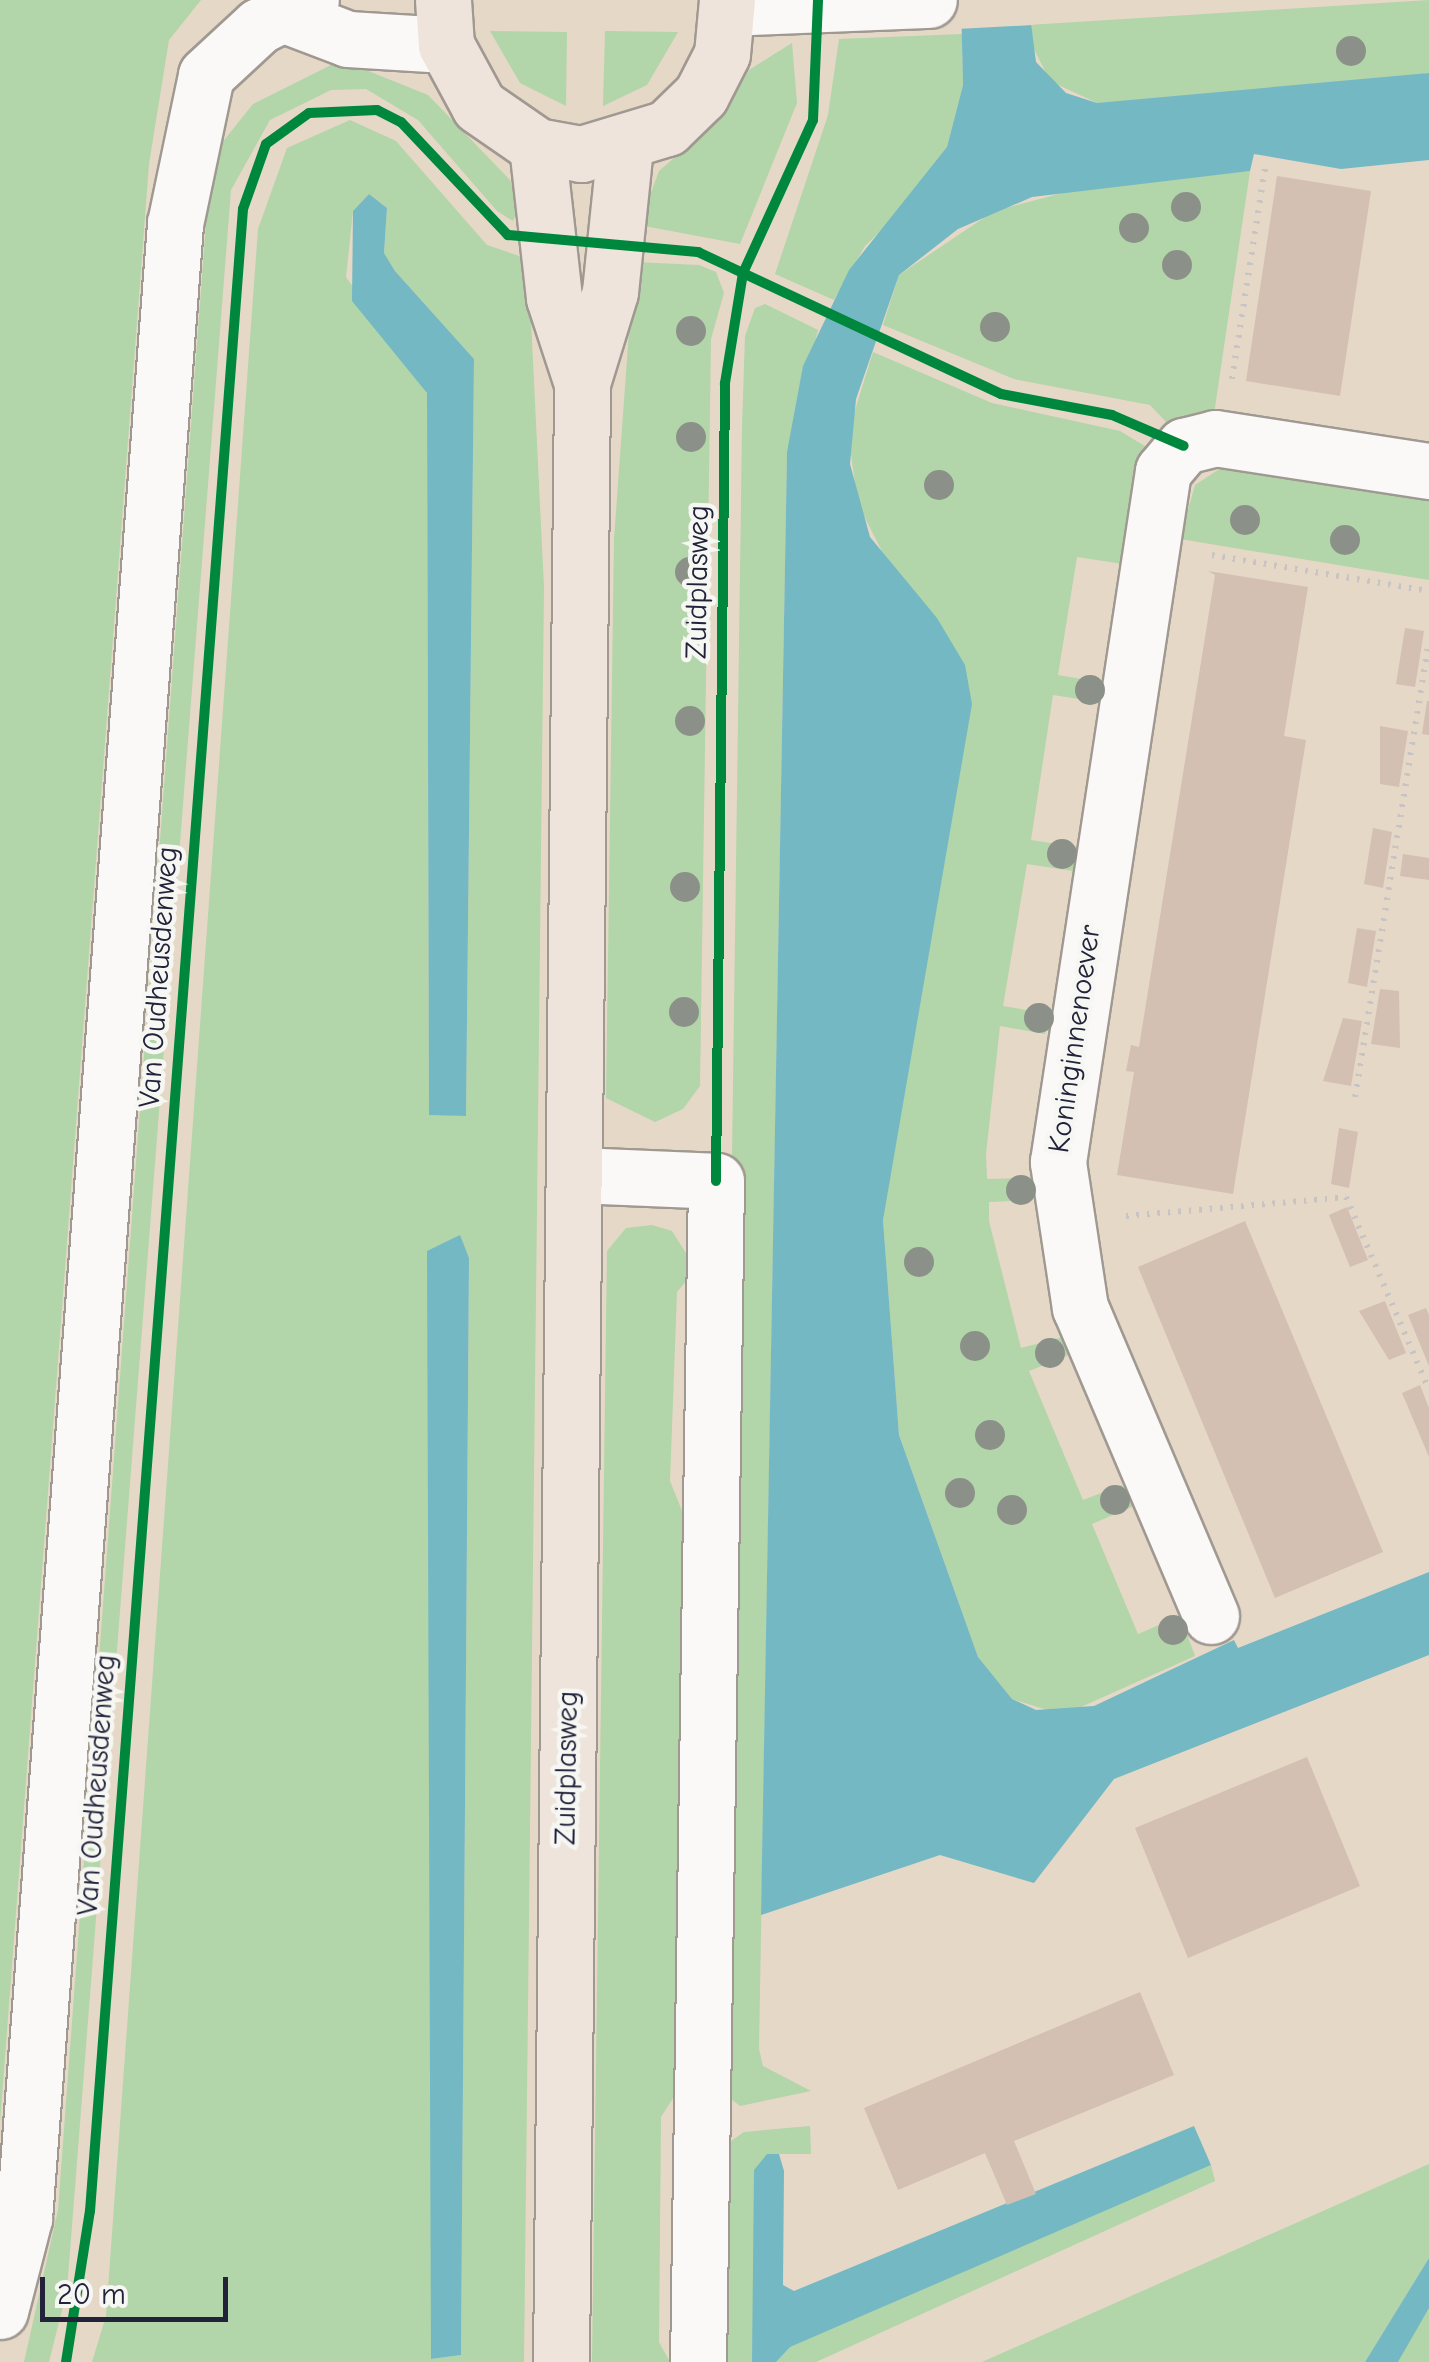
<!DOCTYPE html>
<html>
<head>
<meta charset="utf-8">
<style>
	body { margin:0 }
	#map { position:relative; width:1429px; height:2362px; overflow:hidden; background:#e5d8c7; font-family:"Comic Neue",sans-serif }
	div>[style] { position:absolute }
	.green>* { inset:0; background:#b2d5a9 }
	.water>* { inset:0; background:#74b8c4 }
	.pier>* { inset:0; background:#e5d8c7 }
	.building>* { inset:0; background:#d4bfb3 }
	.path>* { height:6px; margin-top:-3px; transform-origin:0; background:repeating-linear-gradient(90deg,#c8c4c3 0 2.5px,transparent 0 10.5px) }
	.roads { filter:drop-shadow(2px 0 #a09992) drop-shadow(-2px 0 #a09992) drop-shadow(0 2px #a09992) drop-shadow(0 -2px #a09992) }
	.minor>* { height:55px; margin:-27.5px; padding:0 27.5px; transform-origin:27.5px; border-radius:27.5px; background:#fbf9f7 }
	.major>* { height:55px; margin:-27.5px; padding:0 27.5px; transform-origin:27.5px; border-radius:27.5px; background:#eee4db }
	.cycleway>* { height:10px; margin:-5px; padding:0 5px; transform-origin:5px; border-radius:5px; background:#00873e }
	.trees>* { width:30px; height:30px; margin:-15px; border-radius:50%; background:#8b9188 }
	span { translate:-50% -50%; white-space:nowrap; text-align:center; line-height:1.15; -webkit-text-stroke:9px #f6f6f2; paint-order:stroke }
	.street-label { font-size:30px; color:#22223b }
	.scale { position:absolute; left:40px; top:2277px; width:188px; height:45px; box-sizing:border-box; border:5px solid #22223b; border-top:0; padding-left:12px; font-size:30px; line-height:35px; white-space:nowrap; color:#22223b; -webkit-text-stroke:8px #f6f6f2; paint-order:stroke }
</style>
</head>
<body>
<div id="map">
	<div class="green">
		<i style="clip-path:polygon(0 0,201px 0,169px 40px,149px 164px,0 2123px)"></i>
		<i style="clip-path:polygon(1429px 0,1429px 73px,1253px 95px,1097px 103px,1050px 81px,1028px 37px,1028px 25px)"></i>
		<i style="clip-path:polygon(490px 31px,567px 32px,566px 106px,520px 83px)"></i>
		<i style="clip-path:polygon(605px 31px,678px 32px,647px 85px,603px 106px)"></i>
		<i style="clip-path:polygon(962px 34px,963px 85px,947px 147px,914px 198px,865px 246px,834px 300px,775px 274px,828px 115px,839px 39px)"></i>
		<i style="clip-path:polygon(792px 43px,797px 103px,740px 244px,639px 225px,659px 171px,718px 120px,749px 70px)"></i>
		<i style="clip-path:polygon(341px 60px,428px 95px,510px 180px,519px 204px,513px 221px,497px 211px,418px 120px,366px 89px,331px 90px,270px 120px,231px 190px,67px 2290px,49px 2362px,24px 2362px,58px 2210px,208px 196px,221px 144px,253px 104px)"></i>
		<i style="clip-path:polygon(evenodd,350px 120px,396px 141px,487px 245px,528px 259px,544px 587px,524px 2362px,92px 2362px,106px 2316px,258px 229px,287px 148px,350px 120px,369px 194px,387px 208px,384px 253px,395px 271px,474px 359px,466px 1116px,429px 1114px,427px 393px,346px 277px,353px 211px,369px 194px,350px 120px,459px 1235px,469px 1258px,461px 2355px,431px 2359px,459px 1235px)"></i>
		<i style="clip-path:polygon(1250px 171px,1214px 414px,1169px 425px,1150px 405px,1014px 379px,883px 325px,899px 275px,994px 211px,1074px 190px)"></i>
		<i style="clip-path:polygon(634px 262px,699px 265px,716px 272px,724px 293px,711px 339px,700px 1086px,683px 1109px,655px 1122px,606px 1098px,614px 539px)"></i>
		<i style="clip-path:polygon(765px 304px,818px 330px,787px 452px,759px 2049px,763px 2066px,811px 2091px,740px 2106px,725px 2094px,720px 2034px,742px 427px,745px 336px,755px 308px)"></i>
		<i style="clip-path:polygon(873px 352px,992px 403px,1120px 431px,1148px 448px,1123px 564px,1077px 557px,1058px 675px,1104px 683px,1098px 702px,1053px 695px,1031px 840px,1076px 847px,1073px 871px,1027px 864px,1003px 1006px,1049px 1014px,1045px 1034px,1000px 1026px,986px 1154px,987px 1179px,1034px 1178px,1033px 1200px,989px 1202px,989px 1221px,1021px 1348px,1063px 1337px,1069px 1355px,1029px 1371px,1083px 1500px,1122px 1485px,1134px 1506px,1092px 1524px,1138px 1634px,1180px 1616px,1195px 1656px,1063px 1715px,1012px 1699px,978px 1657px,899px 1435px,883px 1220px,937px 618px,892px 571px,858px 504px,848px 433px)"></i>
		<i style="clip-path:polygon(1221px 468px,1429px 499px,1429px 580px,1180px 539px,1195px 485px)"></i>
		<i style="clip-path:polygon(652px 1225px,672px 1231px,696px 1269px,677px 1292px,670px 1481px,690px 1531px,681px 2086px,661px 2117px,659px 2342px,670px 2362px,592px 2362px,607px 1251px,626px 1228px)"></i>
		<i style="clip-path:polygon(810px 2126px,811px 2154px,767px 2154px,752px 2362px,714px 2362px,724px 2146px,744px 2132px)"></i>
		<i style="clip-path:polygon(1429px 2164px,1429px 2258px,1365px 2362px,982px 2362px)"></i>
		<i style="clip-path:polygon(1211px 2165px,1215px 2181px,816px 2362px,776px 2362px,789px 2347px)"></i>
		<i style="clip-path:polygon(1429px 2308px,1429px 2362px,1398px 2362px,1413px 2335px)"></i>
	</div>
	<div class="water">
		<i style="clip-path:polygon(961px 0,1028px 0,1036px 62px,1066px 93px,1097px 103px,1429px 73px,1429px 160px,1341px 169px,1254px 154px,1250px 171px,1032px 197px,958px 229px,899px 275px,856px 399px,850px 464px,870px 537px,937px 618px,965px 665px,972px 704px,883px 1220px,899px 1435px,978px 1657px,1012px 1699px,1036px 1710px,1094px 1706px,1234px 1640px,1238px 1648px,1429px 1572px,1429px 1655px,1114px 1779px,1034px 1883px,940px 1855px,761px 1915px,787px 452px,803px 366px,849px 270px,947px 147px,963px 85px)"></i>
		<i style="clip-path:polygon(369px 194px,387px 208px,384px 253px,395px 271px,474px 359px,466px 1116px,429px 1115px,427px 393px,352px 301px,353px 211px)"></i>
		<i style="clip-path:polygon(460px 1235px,469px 1258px,461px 2355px,431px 2359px,427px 1251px)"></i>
		<i style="clip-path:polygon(1194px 2126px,1211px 2165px,790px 2347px,776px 2362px,752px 2362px,754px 2170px,767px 2154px,779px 2154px,784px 2171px,783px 2285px,794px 2291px)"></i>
		<i style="clip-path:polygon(1429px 2258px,1429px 2308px,1398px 2362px,1365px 2362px)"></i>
	</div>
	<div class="pier">
		<i style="clip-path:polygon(956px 0,1033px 0,1033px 25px,957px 29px)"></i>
	</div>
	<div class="building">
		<i style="clip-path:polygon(1277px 176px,1371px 191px,1340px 396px,1246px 381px)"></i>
		<i style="clip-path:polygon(1208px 571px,1308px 587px,1284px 736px,1306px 740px,1233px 1194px,1117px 1175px,1134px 1072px,1126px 1071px,1131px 1045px,1139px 1047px,1215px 575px)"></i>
		<i style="clip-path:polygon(1405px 628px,1424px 631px,1415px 687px,1396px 684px)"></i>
		<i style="clip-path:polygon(1427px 701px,1429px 701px,1429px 735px,1422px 734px)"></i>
		<i style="clip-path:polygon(1380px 726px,1408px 731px,1399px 787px,1380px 784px)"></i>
		<i style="clip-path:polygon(1373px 828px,1392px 832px,1383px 888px,1364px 884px)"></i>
		<i style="clip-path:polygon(1403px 854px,1429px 858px,1429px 880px,1400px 876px)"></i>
		<i style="clip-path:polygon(1357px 928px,1376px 931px,1367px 987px,1348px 983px)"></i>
		<i style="clip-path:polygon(1380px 989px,1399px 991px,1400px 1048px,1371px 1044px)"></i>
		<i style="clip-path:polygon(1343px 1018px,1362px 1021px,1351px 1086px,1323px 1081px)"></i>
		<i style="clip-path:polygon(1339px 1128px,1358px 1132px,1349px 1188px,1331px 1184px)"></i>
		<i style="clip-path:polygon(1347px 1207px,1368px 1260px,1350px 1267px,1329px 1215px)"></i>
		<i style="clip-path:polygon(1245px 1221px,1383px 1552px,1275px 1598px,1138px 1267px)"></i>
		<i style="clip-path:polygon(1385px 1301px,1406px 1353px,1389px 1360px,1359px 1311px)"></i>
		<i style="clip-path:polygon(1426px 1308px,1429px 1315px,1429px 1366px,1408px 1315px)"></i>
		<i style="clip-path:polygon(1420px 1385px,1429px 1408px,1429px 1457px,1402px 1393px)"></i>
		<i style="clip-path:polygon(1307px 1757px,1360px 1886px,1188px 1958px,1135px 1828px)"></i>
		<i style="clip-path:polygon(1140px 1992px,1174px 2075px,1014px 2141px,1036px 2194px,1007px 2205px,985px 2153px,898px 2190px,864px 2108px)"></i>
	</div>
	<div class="path">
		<i style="left:1232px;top:379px;width:214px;rotate:-81.1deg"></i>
		<i style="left:1212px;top:555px;width:220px;rotate:9.4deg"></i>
		<i style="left:1355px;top:1097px;width:461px;rotate:-80.8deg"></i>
		<i style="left:1126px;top:1216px;width:221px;rotate:-4.9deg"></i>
		<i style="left:1346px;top:1197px;width:210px;rotate:66.7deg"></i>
	</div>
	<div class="roads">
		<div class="minor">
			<i style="left:728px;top:8px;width:201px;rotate:-2.3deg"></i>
			<i style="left:285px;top:15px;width:67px;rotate:20.9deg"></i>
			<i style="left:348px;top:39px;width:98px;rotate:3.5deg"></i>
			<i style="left:575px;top:1175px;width:141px;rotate:2.4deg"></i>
			<i style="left:716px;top:1181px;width:1181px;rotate:90.87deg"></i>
			<i style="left:1211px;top:1616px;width:335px;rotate:-113deg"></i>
			<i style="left:1080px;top:1308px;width:148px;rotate:-98.6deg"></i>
			<i style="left:1058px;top:1162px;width:699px;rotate:-81.36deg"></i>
			<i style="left:1163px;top:471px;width:33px;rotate:-50deg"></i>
			<i style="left:1184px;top:446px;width:32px;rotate:-14deg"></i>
			<i style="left:1215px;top:438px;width:217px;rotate:8.8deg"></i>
			<i style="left:0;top:2311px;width:96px;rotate:-75.5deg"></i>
			<i style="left:24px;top:2218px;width:2000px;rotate:-85.67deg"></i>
			<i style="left:175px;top:224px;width:152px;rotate:-78.2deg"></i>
			<i style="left:206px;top:75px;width:72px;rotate:-42.8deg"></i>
			<i style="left:259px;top:26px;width:58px;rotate:-26.6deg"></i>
		</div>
		<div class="major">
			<i style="left:443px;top:0;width:45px;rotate:86.2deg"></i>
			<i style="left:446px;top:45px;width:69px;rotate:61.6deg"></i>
			<i style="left:479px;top:106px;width:70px;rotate:34.6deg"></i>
			<i style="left:537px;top:146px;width:45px;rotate:10.3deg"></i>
			<i style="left:581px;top:154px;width:90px;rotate:-16.8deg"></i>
			<i style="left:667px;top:128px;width:47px;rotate:-44.1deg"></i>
			<i style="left:701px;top:95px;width:46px;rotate:-62.9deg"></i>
			<i style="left:722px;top:54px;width:54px;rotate:-84.7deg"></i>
			<i style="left:537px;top:146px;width:153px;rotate:83.6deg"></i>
			<i style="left:554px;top:298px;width:89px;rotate:71.8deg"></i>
			<i style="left:561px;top:2362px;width:1979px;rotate:-89.39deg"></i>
			<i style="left:582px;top:383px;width:95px;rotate:-72.9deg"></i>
			<i style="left:610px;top:292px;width:145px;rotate:-84.1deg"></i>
		</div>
	</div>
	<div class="cycleway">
		<i style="left:716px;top:1181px;width:798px;rotate:-89.35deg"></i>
		<i style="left:725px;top:383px;width:111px;rotate:-80.7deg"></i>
		<i style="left:743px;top:273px;width:168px;rotate:-65.4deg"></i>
		<i style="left:813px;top:120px;width:120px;rotate:-87.6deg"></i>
		<i style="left:66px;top:2362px;width:153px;rotate:-81deg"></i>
		<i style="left:90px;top:2211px;width:2008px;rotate:-85.63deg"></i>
		<i style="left:243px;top:209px;width:69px;rotate:-70.5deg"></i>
		<i style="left:266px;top:144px;width:53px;rotate:-35.8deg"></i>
		<i style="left:309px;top:113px;width:68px;rotate:-2.5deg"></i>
		<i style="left:377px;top:110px;width:27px;rotate:27deg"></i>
		<i style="left:401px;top:122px;width:156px;rotate:46.6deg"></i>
		<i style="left:508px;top:235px;width:191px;rotate:5.1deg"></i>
		<i style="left:698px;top:252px;width:335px;rotate:25.1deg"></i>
		<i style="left:1001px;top:394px;width:113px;rotate:10.7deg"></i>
		<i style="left:1112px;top:415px;width:78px;rotate:23.3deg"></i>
	</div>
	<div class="trees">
		<i style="left:1351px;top:51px"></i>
		<i style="left:1186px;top:207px"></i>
		<i style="left:1134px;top:228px"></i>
		<i style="left:1177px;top:265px"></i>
		<i style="left:995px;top:327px"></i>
		<i style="left:691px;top:331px"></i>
		<i style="left:691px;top:437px"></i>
		<i style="left:939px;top:485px"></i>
		<i style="left:1245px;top:520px"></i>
		<i style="left:1345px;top:540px"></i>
		<i style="left:690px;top:572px"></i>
		<i style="left:1090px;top:690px"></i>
		<i style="left:690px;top:721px"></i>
		<i style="left:1062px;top:854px"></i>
		<i style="left:685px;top:887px"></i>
		<i style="left:684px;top:1012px"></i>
		<i style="left:1039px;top:1018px"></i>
		<i style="left:1021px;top:1190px"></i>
		<i style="left:919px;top:1262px"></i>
		<i style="left:975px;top:1346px"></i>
		<i style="left:1050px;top:1353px"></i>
		<i style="left:990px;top:1435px"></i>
		<i style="left:960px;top:1493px"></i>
		<i style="left:1115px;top:1500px"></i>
		<i style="left:1012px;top:1510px"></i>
		<i style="left:1173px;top:1630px"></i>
	</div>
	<div class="street-label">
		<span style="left:698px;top:582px;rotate:-89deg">Zuidplasweg</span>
		<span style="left:159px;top:977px;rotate:-86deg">Van Oudheusdenweg</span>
		<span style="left:1075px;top:1039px;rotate:-82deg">Koninginnenoever</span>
		<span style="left:567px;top:1768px;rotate:-89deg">Zuidplasweg</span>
		<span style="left:97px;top:1785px;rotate:-86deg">Van Oudheusdenweg</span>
	</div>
	<div class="scale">20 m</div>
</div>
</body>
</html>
